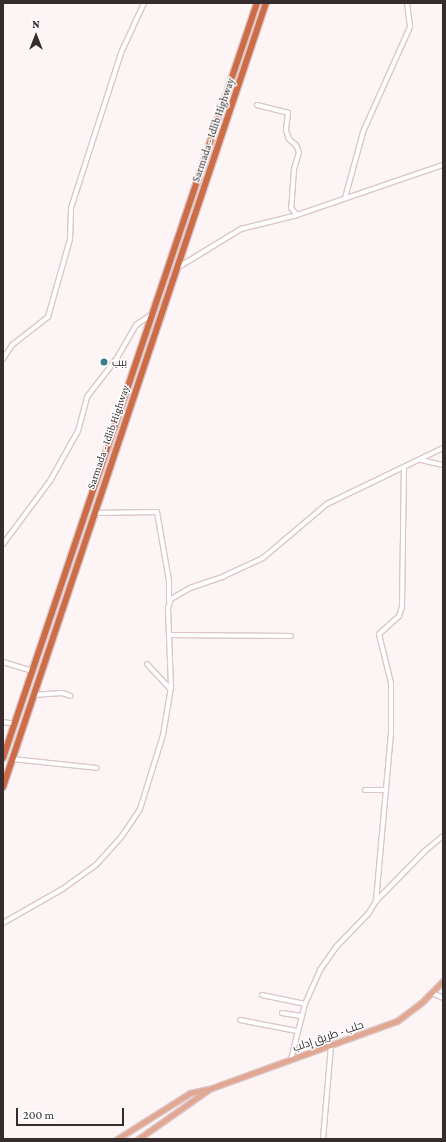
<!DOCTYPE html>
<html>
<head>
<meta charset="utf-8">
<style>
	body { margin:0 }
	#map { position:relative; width:446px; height:1142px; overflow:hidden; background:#fdf4f5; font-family:"Crimson Pro",Cairo,serif }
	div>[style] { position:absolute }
	.roads { filter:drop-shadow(1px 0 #dcc6c8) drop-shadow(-1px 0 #dcc6c8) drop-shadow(0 1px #dcc6c8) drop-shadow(0 -1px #dcc6c8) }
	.minor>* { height:4px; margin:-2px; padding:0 2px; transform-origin:2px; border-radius:2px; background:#fff }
	.major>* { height:5px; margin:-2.5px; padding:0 2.5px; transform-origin:2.5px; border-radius:2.5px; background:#e1a791 }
	.highway>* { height:6px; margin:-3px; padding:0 3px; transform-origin:3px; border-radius:3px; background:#cd6d47 }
	.dots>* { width:11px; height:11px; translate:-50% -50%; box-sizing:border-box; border:2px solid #fff; border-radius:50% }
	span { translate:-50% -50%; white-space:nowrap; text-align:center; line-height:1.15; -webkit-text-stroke:3px #fff; paint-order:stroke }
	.street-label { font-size:11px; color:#342c2d }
	.poi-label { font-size:11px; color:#342c2d }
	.left { translate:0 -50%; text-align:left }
	.frame { position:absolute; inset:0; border:4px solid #342c2d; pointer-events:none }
	.north { position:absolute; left:16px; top:16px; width:40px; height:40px; -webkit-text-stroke:3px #fff; paint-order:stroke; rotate:0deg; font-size:11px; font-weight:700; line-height:16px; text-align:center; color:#342c2d }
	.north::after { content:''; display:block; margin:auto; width:14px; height:18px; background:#342c2d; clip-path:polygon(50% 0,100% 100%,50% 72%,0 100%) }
	.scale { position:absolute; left:16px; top:1108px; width:108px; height:18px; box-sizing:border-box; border:2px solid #342c2d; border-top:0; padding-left:5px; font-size:12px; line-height:14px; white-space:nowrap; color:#342c2d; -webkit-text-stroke:3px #fff; paint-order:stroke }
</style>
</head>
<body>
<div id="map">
	<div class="roads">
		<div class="minor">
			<i style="left:257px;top:105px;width:32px;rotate:14deg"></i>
			<i style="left:288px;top:113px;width:17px;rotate:97deg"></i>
			<i style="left:286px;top:130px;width:9px;rotate:72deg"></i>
			<i style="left:289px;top:139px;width:9px;rotate:41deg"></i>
			<i style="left:296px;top:145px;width:8px;rotate:67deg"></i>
			<i style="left:299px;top:152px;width:18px;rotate:106deg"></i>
			<i style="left:294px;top:169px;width:39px;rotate:94deg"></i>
			<i style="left:291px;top:208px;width:9px;rotate:49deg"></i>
			<i style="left:345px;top:198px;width:68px;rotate:-74.7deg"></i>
			<i style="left:363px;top:132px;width:115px;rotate:-65.9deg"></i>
			<i style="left:410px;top:27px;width:24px;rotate:-97deg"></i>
			<i style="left:177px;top:268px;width:75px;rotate:-31.4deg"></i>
			<i style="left:241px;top:229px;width:58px;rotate:-14deg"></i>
			<i style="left:297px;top:215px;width:154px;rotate:-18.9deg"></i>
			<i style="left:3px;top:359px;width:17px;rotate:-57deg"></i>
			<i style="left:12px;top:345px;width:46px;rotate:-37.9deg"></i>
			<i style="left:48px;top:317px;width:81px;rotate:-74.2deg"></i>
			<i style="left:70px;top:239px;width:31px;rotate:-88deg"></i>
			<i style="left:71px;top:208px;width:163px;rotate:-72.1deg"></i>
			<i style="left:121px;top:53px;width:55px;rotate:-65.3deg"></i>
			<i style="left:421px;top:460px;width:23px;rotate:13deg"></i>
			<i style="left:94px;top:513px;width:63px;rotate:-0.9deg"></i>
			<i style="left:157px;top:512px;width:70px;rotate:80.1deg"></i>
			<i style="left:169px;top:581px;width:20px;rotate:90deg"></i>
			<i style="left:3px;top:544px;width:79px;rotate:-53.3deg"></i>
			<i style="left:50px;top:481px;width:57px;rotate:-60.8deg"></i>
			<i style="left:78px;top:431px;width:35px;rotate:-75deg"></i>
			<i style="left:87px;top:397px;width:49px;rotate:-52.4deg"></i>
			<i style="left:117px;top:358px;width:38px;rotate:-60deg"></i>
			<i style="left:136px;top:325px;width:18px;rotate:-34deg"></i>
			<i style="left:170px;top:635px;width:121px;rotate:0.5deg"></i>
			<i style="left:3px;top:662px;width:30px;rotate:17deg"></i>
			<i style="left:147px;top:664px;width:34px;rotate:47deg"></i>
			<i style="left:33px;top:695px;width:29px;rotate:-4deg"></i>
			<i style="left:62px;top:693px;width:9px;rotate:18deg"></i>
			<i style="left:3px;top:722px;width:12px;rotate:9deg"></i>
			<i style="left:12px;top:759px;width:85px;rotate:6deg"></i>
			<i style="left:365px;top:790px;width:21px"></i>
			<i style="left:376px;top:901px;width:168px;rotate:-84.9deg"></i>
			<i style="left:391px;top:734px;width:51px;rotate:-90deg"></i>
			<i style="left:391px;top:683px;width:50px;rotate:-103.8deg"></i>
			<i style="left:379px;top:634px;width:27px;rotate:-42deg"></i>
			<i style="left:399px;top:616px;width:9px;rotate:-72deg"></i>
			<i style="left:402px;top:607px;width:139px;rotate:-89.2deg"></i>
			<i style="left:3px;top:923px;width:70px;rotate:-29.8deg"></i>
			<i style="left:64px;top:888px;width:39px;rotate:-36deg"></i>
			<i style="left:96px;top:865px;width:39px;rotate:-48deg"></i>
			<i style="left:122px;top:836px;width:32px;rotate:-56deg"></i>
			<i style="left:140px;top:809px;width:77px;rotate:-72.7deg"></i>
			<i style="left:163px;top:735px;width:49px;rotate:-80.5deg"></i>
			<i style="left:171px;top:687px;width:79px;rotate:-92.2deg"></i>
			<i style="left:168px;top:608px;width:9px;rotate:-72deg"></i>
			<i style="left:171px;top:599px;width:22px;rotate:-30deg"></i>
			<i style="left:190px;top:588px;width:36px;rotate:-19deg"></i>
			<i style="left:224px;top:576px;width:43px;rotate:-24.8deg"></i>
			<i style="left:263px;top:558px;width:84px;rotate:-40.2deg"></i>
			<i style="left:327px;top:504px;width:129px;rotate:-25.8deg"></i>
			<i style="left:432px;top:993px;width:12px;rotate:24deg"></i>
			<i style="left:262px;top:995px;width:44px;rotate:11.8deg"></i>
			<i style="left:282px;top:1013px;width:19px;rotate:9deg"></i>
			<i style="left:240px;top:1020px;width:58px;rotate:10.9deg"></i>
			<i style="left:291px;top:1059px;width:57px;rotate:-75.7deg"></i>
			<i style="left:305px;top:1004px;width:37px;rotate:-66deg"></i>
			<i style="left:320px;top:970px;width:29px;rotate:-55deg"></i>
			<i style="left:337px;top:946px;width:45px;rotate:-45.9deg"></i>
			<i style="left:368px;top:914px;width:15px;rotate:-58deg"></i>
			<i style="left:376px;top:901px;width:70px;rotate:-45.6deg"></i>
			<i style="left:425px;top:851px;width:23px;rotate:-40deg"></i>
			<i style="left:323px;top:1139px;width:94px;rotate:-85.1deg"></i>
		</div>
		<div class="major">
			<i style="left:117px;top:1139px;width:86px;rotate:-32.2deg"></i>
			<i style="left:190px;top:1093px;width:19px;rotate:-12deg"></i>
			<i style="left:209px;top:1089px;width:200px;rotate:-19.9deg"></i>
			<i style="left:397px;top:1021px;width:30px;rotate:-37deg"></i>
			<i style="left:421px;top:1003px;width:31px;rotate:-45deg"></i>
			<i style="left:138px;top:1139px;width:85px;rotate:-35deg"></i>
		</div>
		<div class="highway">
			<i style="left:3px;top:758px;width:797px;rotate:-71.41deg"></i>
			<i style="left:3px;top:787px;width:827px;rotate:-71.46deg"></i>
		</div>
	</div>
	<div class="dots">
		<i style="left:104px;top:362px;background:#397f8b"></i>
	</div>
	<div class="street-label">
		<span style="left:213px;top:130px;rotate:-71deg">Sarmada - Idlib Highway</span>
		<span style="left:108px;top:437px;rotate:-71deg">Sarmada - Idlib Highway</span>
		<span style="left:328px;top:1036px;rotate:-19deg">حلب - طريق إدلب</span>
	</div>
	<div class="poi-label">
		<span class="left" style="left:112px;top:362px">ببب</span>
	</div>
	<div class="frame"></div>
	<div class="north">N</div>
	<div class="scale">200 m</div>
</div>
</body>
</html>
